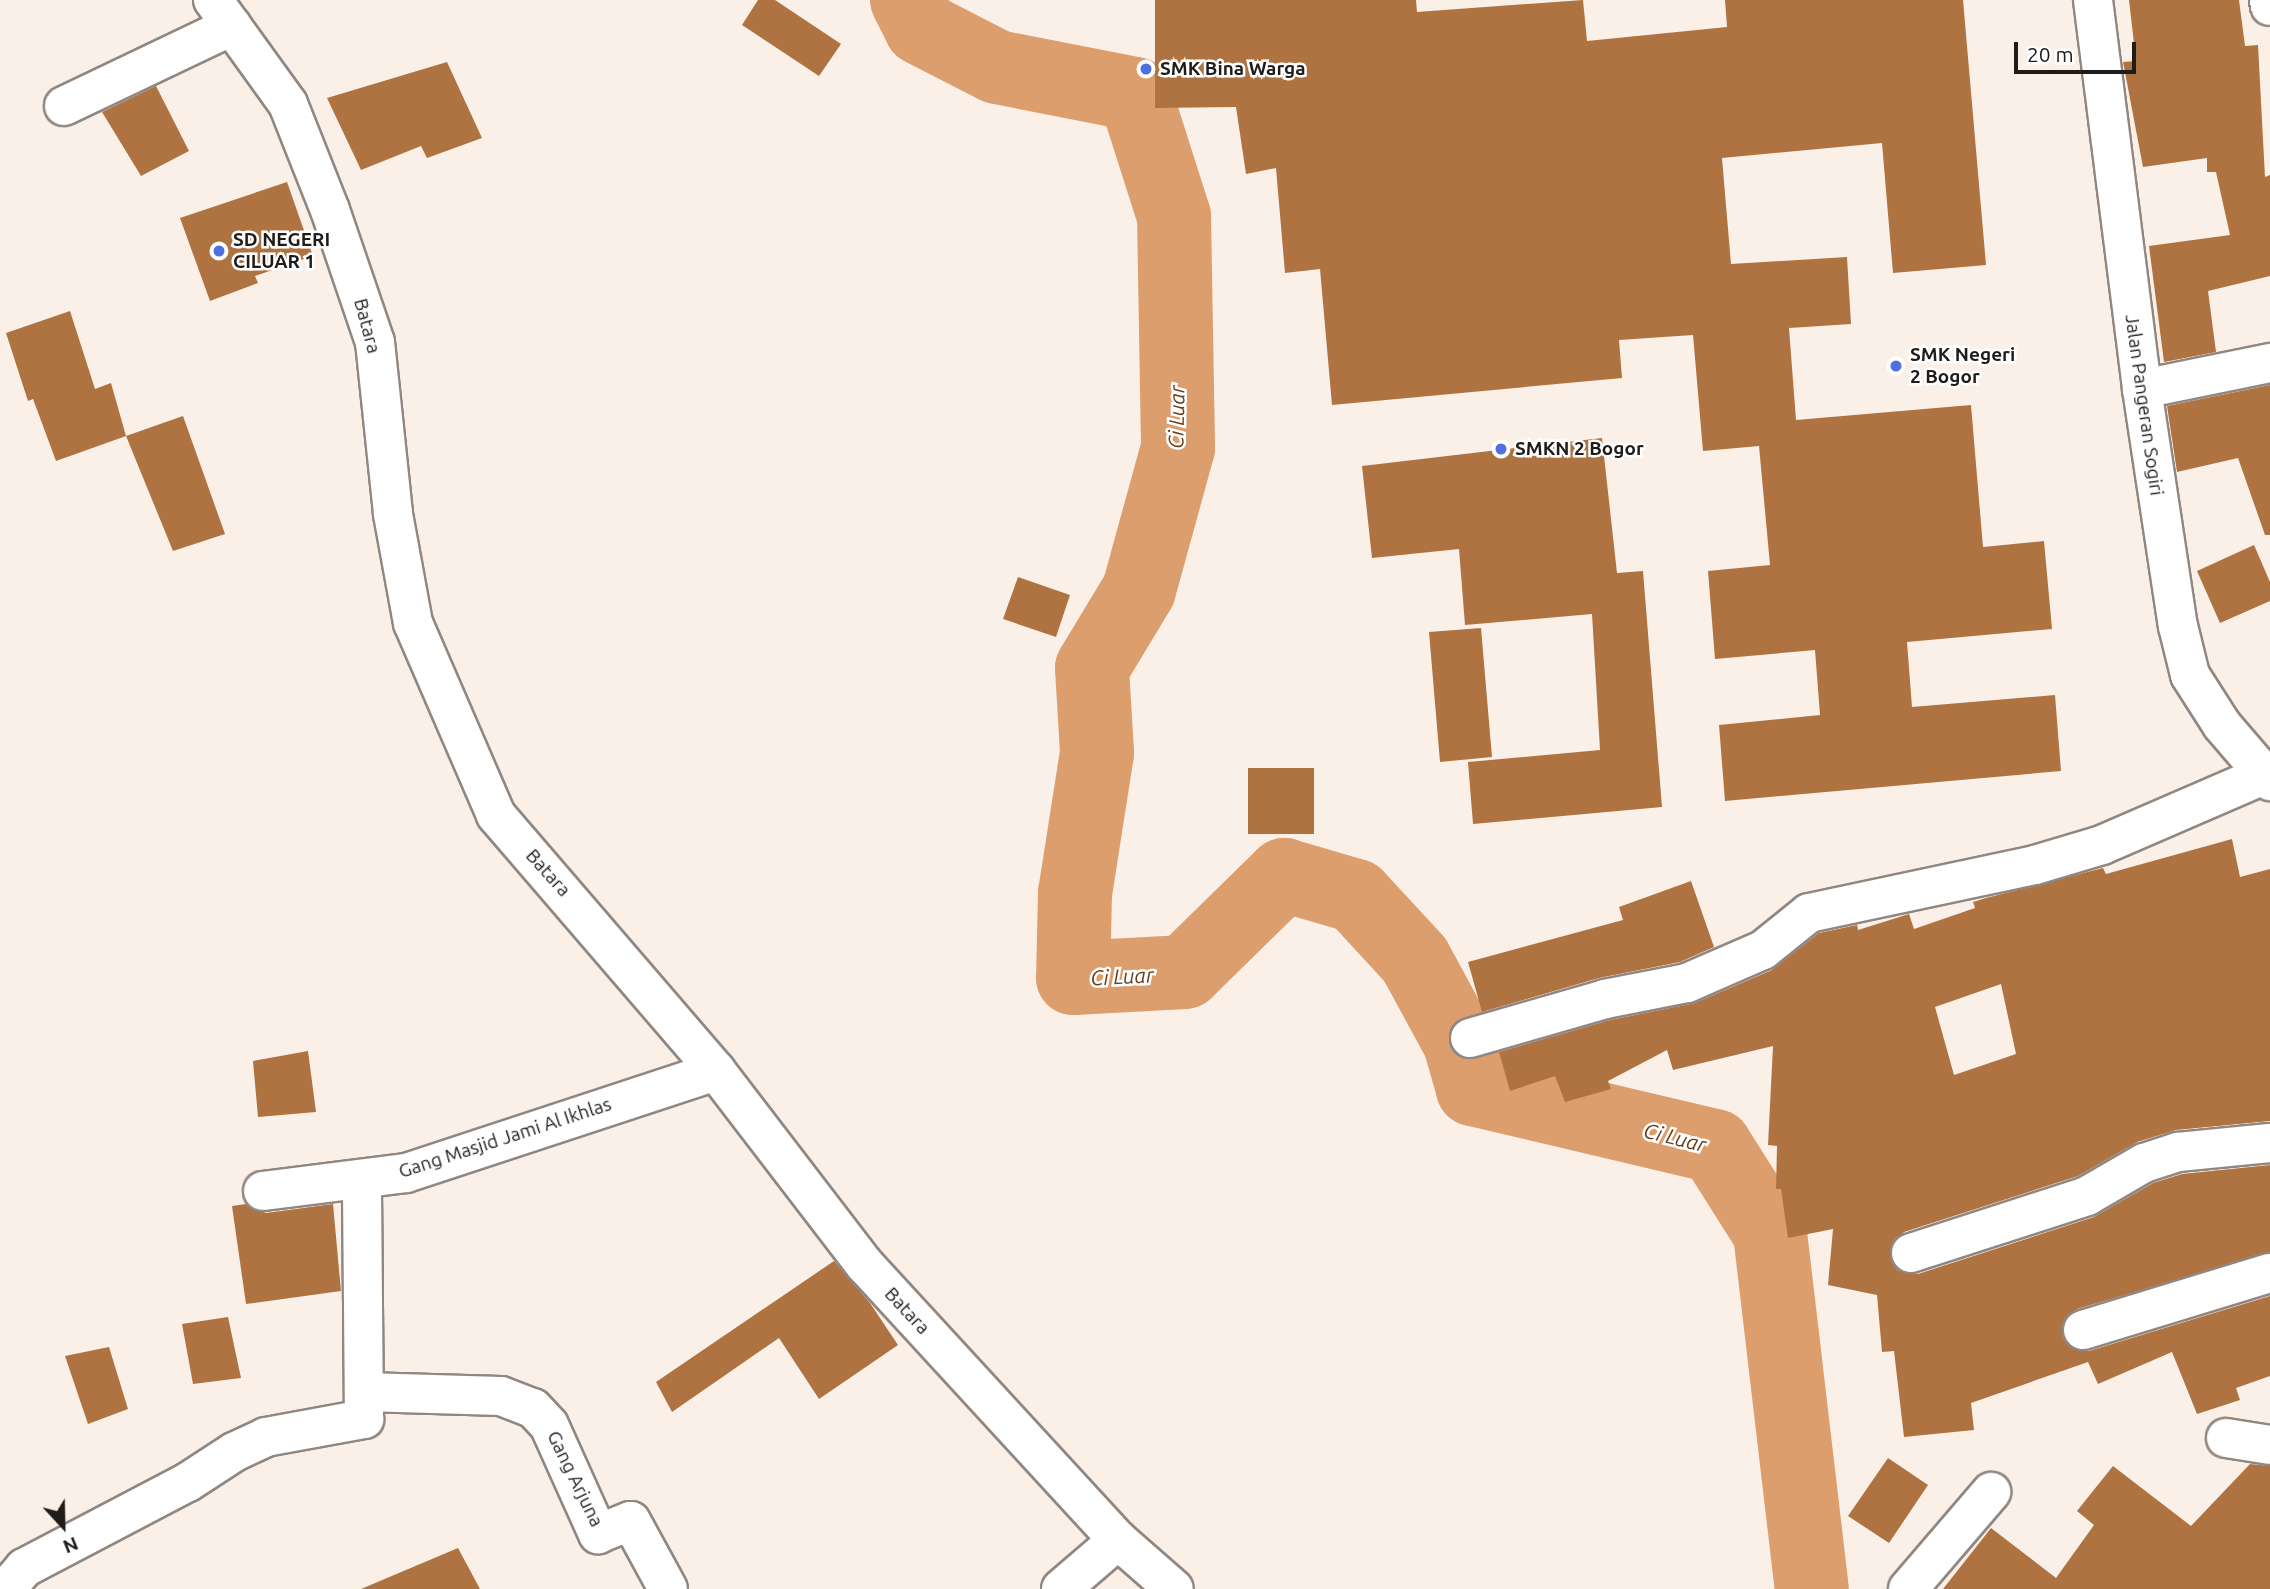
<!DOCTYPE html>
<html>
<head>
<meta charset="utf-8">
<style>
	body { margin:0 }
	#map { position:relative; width:2270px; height:1589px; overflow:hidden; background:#faf0e8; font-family:Ubuntu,sans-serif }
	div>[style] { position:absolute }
	.river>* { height:74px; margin:-37px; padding:0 37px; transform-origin:37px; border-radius:37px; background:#dd9e6d }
	.building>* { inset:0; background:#af7342 }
	.roads { filter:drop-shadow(2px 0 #918780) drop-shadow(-2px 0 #918780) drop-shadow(0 2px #918780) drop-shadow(0 -2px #918780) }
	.minor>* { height:38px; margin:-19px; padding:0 19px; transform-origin:19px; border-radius:19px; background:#fff }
	.tertiary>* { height:38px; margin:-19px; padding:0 19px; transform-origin:19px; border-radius:19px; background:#fff }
	.dots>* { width:19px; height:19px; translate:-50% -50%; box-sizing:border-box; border:4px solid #fff; border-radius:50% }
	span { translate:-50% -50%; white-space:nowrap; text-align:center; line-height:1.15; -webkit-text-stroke:5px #fff; paint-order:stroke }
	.poi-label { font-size:19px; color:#1f1c19; font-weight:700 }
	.left { translate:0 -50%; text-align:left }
	.street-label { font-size:19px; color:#1f1c19 }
	.water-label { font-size:21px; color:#693f1a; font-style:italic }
	.north { position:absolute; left:28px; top:1491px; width:70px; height:70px; -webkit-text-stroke:5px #fff; paint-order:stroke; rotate:158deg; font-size:19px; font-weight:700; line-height:28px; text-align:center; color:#1f1c19 }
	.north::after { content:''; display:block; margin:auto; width:24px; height:32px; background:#1f1c19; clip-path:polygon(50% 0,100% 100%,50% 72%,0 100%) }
	.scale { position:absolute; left:2014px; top:42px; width:122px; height:32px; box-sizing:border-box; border:4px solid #1f1c19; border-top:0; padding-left:9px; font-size:21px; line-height:24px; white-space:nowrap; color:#1f1c19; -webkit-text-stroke:5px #fff; paint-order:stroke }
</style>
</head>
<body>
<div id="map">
	<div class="river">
		<i style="left:907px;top:0;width:31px;rotate:63deg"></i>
		<i style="left:921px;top:28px;width:85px;rotate:27.2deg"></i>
		<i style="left:997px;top:67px;width:141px;rotate:11.1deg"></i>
		<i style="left:1135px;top:94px;width:128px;rotate:72.3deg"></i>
		<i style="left:1174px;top:216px;width:232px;rotate:89deg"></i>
		<i style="left:1178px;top:448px;width:147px;rotate:105.4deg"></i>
		<i style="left:1139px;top:590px;width:91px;rotate:121.1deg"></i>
		<i style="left:1092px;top:668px;width:85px;rotate:86.6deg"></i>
		<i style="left:1097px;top:753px;width:142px;rotate:98.9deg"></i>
		<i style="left:1075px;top:893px;width:85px;rotate:91.3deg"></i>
		<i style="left:1073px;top:978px;width:112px;rotate:-3.1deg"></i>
		<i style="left:1185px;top:972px;width:139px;rotate:-44.4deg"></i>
		<i style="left:1284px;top:875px;width:75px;rotate:16.3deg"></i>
		<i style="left:1356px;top:896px;width:87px;rotate:47.3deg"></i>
		<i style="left:1415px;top:960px;width:94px;rotate:61.5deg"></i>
		<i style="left:1460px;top:1043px;width:48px;rotate:74.2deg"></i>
		<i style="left:1473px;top:1089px;width:249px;rotate:13.3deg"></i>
		<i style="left:1715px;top:1146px;width:103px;rotate:57.7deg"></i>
		<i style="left:1770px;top:1233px;width:358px;rotate:83.3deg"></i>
	</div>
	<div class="building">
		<i style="clip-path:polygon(758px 0,775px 0,841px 44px,819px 76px,742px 25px)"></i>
		<i style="clip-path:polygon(1155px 0,1416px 0,1417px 12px,1583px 0,1587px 41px,1727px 27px,1725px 0,1963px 0,1986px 265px,1893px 273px,1882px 143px,1722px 158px,1731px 264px,1847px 257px,1851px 324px,1789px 328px,1796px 420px,1971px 405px,1983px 547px,2044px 541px,2052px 629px,1907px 642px,1912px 707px,2055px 695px,2061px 771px,1725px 801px,1719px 725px,1820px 715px,1815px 650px,1715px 659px,1708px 571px,1770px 565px,1759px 446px,1703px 451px,1693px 335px,1619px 340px,1622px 378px,1332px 405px,1320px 269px,1285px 273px,1276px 168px,1246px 174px,1236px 107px,1155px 108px)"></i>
		<i style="clip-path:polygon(2129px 0,2239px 0,2245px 46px,2258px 45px,2265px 177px,2270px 175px,2270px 276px,2208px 291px,2216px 352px,2164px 362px,2149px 246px,2230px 235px,2216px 172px,2207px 172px,2207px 158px,2143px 167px,2123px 62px,2136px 61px)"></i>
		<i style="clip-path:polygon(447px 62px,482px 138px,427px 158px,421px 146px,361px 170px,327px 98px)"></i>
		<i style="clip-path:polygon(156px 86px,189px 151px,141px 176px,102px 112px)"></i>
		<i style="clip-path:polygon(287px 182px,313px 256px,255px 276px,258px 283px,210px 301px,180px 218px)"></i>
		<i style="clip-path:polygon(70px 311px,95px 389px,111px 383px,126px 436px,56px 461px,33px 399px,28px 401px,6px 333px)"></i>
		<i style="clip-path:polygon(2270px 385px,2270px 535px,2265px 535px,2238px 458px,2177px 472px,2167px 406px)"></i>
		<i style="clip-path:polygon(183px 416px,225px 534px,173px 551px,126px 436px)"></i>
		<i style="clip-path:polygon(1602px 438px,1617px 573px,1643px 571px,1662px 807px,1473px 824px,1468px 762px,1600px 750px,1592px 614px,1465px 625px,1459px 549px,1372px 558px,1362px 466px)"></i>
		<i style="clip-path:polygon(2254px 545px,2270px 582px,2270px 601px,2220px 623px,2197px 571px)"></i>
		<i style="clip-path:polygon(1018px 577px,1070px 595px,1056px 637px,1003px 619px)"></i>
		<i style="clip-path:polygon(1481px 628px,1492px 757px,1440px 762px,1429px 632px)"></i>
		<i style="clip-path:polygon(1248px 768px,1314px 768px,1314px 834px,1248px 834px)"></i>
		<i style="clip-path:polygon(evenodd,2232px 839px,2240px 877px,2270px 869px,2270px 1121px,2176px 1130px,2137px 1142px,2078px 1176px,1904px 1232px,1890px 1249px,1897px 1270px,1918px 1274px,2094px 1217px,2153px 1183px,2182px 1174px,2270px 1165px,2270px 1252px,2077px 1309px,2062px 1326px,2068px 1345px,2089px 1351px,2270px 1296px,2270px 1376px,2236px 1388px,2240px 1400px,2197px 1414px,2172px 1352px,2098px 1384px,2088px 1362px,1971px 1403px,1974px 1430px,1904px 1437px,1894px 1351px,1882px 1352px,1877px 1295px,1828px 1285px,1833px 1229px,1788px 1238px,1781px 1189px,1776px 1189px,1777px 1146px,1768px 1145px,1773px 1046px,1673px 1070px,1667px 1050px,1608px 1081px,1611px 1089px,1565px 1102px,1555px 1076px,1510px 1091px,1499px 1052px,1610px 1020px,1695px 1003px,1772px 970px,1819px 933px,1857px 925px,1858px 930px,1909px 914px,1914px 929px,1975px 908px,1973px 902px,1986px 898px,2103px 868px,2106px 874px,2232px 839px,2001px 984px,2016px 1054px,1954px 1075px,1935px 1007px,2001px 984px)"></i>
		<i style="clip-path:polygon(1691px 881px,1714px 947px,1680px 962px,1599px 978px,1482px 1012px,1468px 962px,1623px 920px,1619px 907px)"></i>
		<i style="clip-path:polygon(308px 1051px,316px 1112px,258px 1117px,253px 1061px)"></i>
		<i style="clip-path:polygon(246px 1204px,266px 1213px,333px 1204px,341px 1291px,246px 1304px,232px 1206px)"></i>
		<i style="clip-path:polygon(834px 1261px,870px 1303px,898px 1345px,819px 1399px,779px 1338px,672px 1412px,656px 1382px)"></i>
		<i style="clip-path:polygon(228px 1317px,241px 1378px,193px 1384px,182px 1324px)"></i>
		<i style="clip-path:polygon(109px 1347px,128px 1409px,88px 1424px,65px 1356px)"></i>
		<i style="clip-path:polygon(1888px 1458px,1928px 1485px,1889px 1543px,1848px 1516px)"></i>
		<i style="clip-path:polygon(2250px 1464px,2270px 1466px,2270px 1589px,1943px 1589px,1991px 1528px,2056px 1578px,2094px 1525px,2077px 1511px,2113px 1466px,2191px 1526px)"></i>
		<i style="clip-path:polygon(458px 1548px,480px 1589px,361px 1589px)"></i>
	</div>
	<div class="roads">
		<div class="minor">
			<i style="left:213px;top:0;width:128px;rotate:54.2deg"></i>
			<i style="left:288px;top:104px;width:114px;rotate:68.4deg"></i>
			<i style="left:330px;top:210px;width:139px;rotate:71.2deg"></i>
			<i style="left:375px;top:342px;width:173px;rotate:84deg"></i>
			<i style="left:393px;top:514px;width:111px;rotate:79.6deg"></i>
			<i style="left:413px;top:623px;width:209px;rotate:66.6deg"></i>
			<i style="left:496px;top:815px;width:338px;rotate:49.3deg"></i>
			<i style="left:716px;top:1071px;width:245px;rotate:52.5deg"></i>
			<i style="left:865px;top:1265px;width:374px;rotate:47.4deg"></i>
			<i style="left:1118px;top:1540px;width:74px;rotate:41.2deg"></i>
			<i style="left:2269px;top:0;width:6px;rotate:81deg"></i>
			<i style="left:64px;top:106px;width:186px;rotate:-25.5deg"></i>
			<i style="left:2142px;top:389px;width:131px;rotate:-11.5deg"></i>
			<i style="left:1470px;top:1038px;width:141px;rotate:-16.1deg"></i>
			<i style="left:1605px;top:999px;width:84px;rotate:-11deg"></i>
			<i style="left:1687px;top:983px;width:83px;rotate:-23.5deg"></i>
			<i style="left:1763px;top:950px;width:59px;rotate:-38.8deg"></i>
			<i style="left:1809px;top:913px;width:231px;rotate:-12deg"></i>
			<i style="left:2035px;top:865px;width:70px;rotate:-16.6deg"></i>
			<i style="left:2102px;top:845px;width:176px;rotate:-23.4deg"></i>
			<i style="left:263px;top:1191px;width:144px;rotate:-7.2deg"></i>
			<i style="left:406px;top:1173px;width:326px;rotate:-18.2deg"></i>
			<i style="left:1911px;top:1253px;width:185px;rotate:-17.9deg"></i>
			<i style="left:2087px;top:1196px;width:66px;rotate:-30.1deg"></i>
			<i style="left:2144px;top:1163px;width:36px;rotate:-18deg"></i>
			<i style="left:2178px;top:1152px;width:92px;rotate:-5.6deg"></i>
			<i style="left:2083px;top:1330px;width:195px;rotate:-17deg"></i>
			<i style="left:364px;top:1392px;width:137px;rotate:1.7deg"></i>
			<i style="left:501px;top:1396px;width:34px;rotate:21deg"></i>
			<i style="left:533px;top:1408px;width:23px;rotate:47deg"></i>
			<i style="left:549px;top:1425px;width:120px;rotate:65.8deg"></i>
			<i style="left:598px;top:1534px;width:35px;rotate:-22deg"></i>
			<i style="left:631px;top:1521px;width:77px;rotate:61.4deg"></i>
			<i style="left:2226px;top:1438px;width:45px;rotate:9deg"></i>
			<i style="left:6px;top:1589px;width:28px;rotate:-49deg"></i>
			<i style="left:24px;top:1568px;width:185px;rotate:-27.7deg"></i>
			<i style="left:188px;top:1482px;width:55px;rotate:-33.1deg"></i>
			<i style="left:234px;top:1452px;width:35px;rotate:-25deg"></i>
			<i style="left:266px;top:1437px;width:100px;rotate:-10.4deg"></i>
			<i style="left:364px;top:1419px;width:240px;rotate:-90.5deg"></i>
			<i style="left:1061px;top:1589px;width:75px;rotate:-40.7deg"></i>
			<i style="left:1908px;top:1589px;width:128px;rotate:-49.4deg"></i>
		</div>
		<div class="tertiary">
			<i style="left:2093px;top:0;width:392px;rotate:82.8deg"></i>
			<i style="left:2142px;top:389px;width:240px;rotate:81.4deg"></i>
			<i style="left:2178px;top:626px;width:50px;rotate:76.2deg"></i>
			<i style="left:2190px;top:675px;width:59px;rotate:57.4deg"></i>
			<i style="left:2222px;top:725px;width:74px;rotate:49.4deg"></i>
		</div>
	</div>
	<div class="dots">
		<i style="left:1146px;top:69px;background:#4f6fe3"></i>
		<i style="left:219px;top:251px;background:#4f6fe3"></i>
		<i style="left:1896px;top:366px;background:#4f6fe3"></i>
		<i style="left:1501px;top:449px;background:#4f6fe3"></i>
	</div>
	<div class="poi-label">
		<span class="left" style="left:1160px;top:69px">SMK Bina Warga</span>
		<span class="left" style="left:233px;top:251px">SD NEGERI<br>CILUAR 1</span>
		<span class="left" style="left:1910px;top:366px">SMK Negeri<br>2 Bogor</span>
		<span class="left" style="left:1515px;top:449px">SMKN 2 Bogor</span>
	</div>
	<div class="street-label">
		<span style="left:367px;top:326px;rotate:75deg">Batara</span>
		<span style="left:2144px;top:405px;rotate:82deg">Jalan Pangeran Sogiri</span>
		<span style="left:548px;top:873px;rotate:48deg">Batara</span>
		<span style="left:505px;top:1138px;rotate:-18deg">Gang Masjid Jami Al Ikhlas</span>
		<span style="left:907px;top:1311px;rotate:47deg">Batara</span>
		<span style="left:575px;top:1479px;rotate:64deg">Gang Arjuna</span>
	</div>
	<div class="water-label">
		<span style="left:1176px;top:417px;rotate:-89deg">Ci Luar</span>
		<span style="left:1122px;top:976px;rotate:-3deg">Ci Luar</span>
		<span style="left:1675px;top:1137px;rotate:14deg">Ci Luar</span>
	</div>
	<div class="north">N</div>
	<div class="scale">20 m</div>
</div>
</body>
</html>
